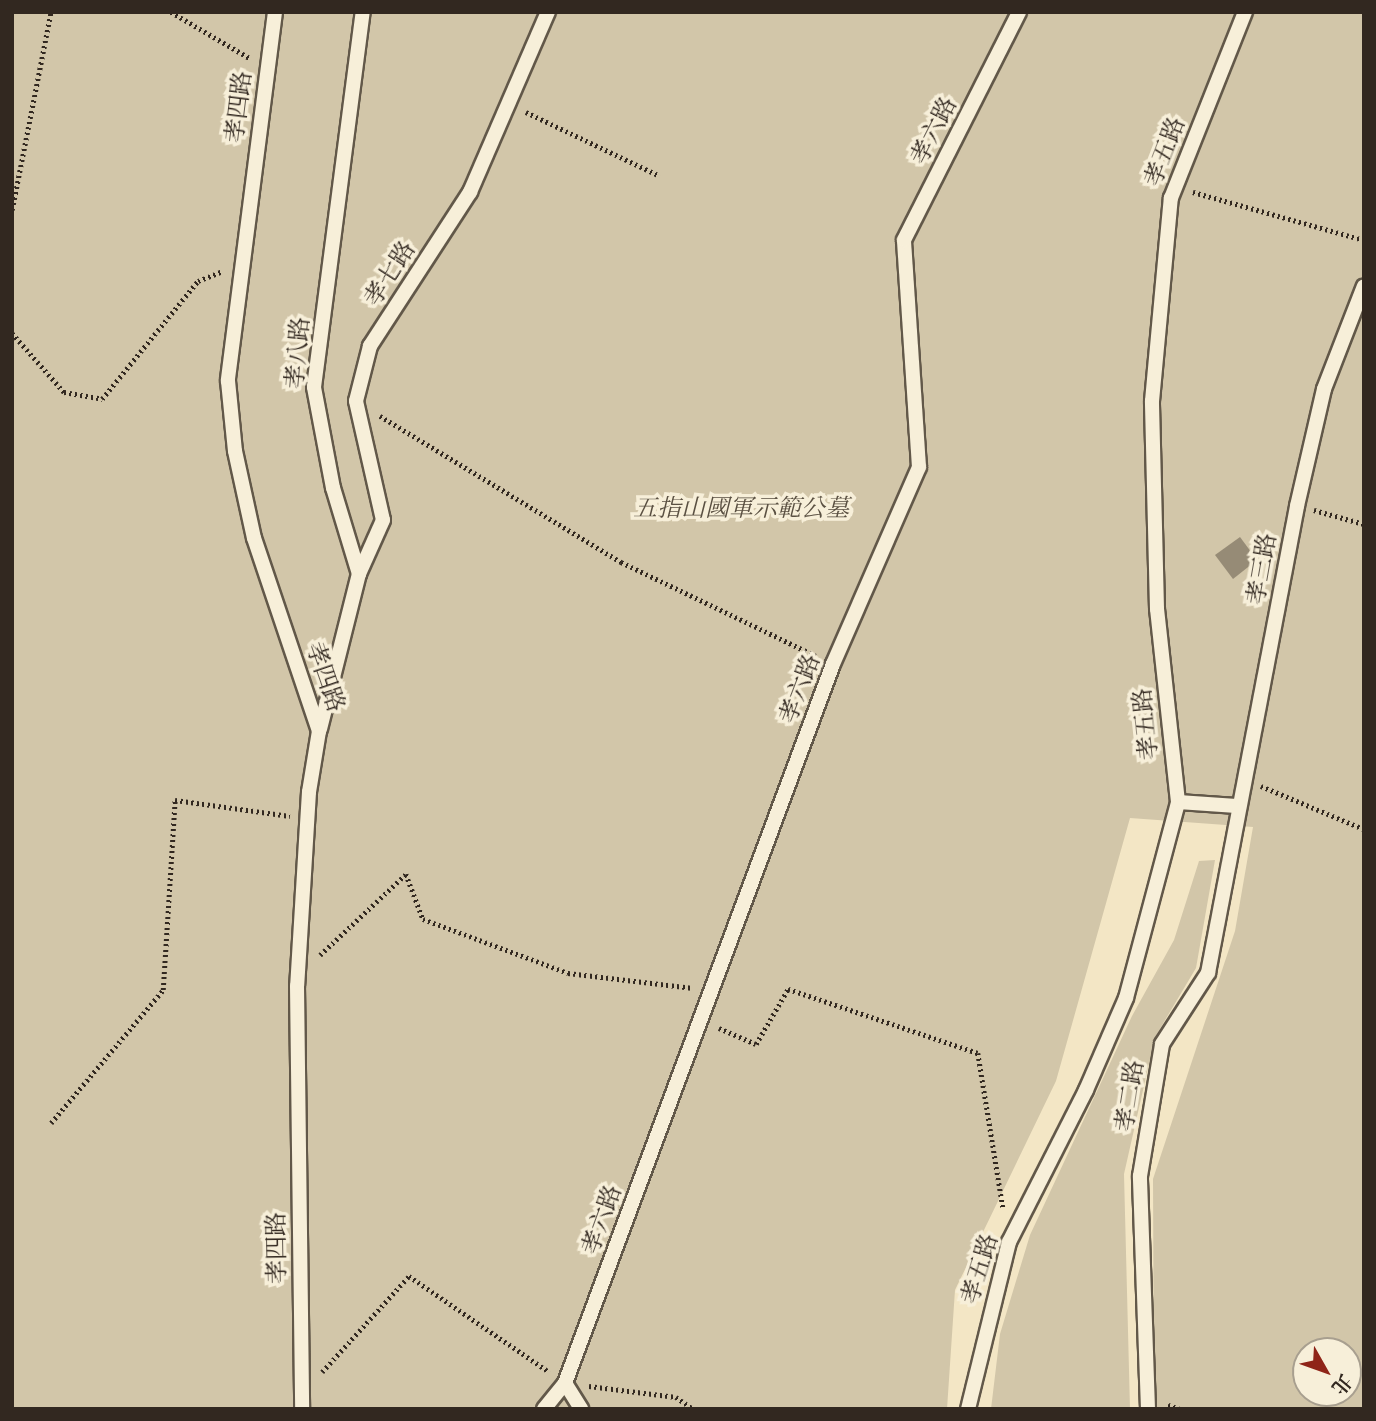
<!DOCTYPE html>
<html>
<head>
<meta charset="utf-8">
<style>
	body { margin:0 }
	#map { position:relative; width:1376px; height:1421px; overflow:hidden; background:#f3e6c5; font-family:Alegreya,"Noto Serif TC",serif }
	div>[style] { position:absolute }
	.green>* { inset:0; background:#d2c6a9 }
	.building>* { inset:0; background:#968b76 }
	.path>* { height:4.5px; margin-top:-2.25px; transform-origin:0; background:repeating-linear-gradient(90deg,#322820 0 2px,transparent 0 5.5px) }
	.roads { filter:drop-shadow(2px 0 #625849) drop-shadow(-2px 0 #625849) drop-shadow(0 2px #625849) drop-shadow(0 -2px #625849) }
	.lane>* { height:14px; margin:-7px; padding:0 7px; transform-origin:7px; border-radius:7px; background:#f7efd9 }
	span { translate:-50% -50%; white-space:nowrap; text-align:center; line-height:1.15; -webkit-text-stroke:7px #f7efd9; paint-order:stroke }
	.street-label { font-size:24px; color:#322820 }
	.park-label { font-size:24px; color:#5a5042; font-style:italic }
	.frame { position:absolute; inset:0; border:14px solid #322820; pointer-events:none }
	.north { position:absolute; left:1292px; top:1337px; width:70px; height:70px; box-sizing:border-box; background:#f7efd9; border:2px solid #a89f8f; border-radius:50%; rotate:130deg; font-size:19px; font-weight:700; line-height:28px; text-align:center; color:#322820 }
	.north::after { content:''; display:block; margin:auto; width:24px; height:32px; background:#8f2418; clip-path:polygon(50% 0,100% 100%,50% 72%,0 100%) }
</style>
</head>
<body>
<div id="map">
	<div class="green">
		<i style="clip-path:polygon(evenodd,12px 12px,1364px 12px,1364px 1409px,1154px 1409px,1153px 1179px,1235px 931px,1253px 827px,1130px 818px,1056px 1081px,955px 1290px,947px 1409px,12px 1409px,12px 12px,1306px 1351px,1348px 1351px,1348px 1393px,1306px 1393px,1306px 1351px)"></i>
		<i style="clip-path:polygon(1215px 860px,1196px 968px,1155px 1037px,1124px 1174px,1130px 1409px,991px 1409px,1000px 1334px,1030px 1235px,1132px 1016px,1174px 940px,1199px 861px)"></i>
	</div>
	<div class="building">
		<i style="clip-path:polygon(1240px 537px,1257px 560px,1233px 579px,1215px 555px)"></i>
	</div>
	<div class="path">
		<i style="left:171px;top:12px;width:93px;rotate:30.4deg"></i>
		<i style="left:526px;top:112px;width:148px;rotate:25.5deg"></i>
		<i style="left:1193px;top:192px;width:178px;rotate:15.7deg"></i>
		<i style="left:12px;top:210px;width:202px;rotate:-78.9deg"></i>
		<i style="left:12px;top:333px;width:79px;rotate:48.6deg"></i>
		<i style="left:64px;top:392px;width:39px;rotate:10deg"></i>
		<i style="left:102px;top:399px;width:152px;rotate:-50.9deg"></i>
		<i style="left:198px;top:281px;width:27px;rotate:-22deg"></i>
		<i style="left:380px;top:416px;width:282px;rotate:31.2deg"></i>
		<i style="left:621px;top:562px;width:216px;rotate:25.7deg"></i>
		<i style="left:1314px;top:510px;width:52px;rotate:15.6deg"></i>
		<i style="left:1261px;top:786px;width:112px;rotate:22.7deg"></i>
		<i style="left:320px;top:955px;width:118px;rotate:-43.3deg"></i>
		<i style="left:406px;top:874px;width:48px;rotate:69.3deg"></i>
		<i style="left:423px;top:919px;width:155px;rotate:20.4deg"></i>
		<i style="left:568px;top:973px;width:126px;rotate:6.8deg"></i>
		<i style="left:719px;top:1028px;width:40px;rotate:23.4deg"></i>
		<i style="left:756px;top:1044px;width:64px;rotate:-59.8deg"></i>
		<i style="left:788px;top:989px;width:200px;rotate:18.6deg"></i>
		<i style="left:978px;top:1053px;width:156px;rotate:80.8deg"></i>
		<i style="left:51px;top:1123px;width:174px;rotate:-49.9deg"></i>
		<i style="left:163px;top:990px;width:190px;rotate:-86.4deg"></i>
		<i style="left:175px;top:800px;width:116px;rotate:7.9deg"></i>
		<i style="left:322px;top:1372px;width:130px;rotate:-47.8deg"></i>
		<i style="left:409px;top:1276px;width:170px;rotate:34.4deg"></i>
		<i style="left:589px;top:1386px;width:88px;rotate:7.2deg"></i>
		<i style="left:676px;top:1397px;width:21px;rotate:35deg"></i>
		<i style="left:1168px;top:1405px;width:13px;rotate:18deg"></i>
	</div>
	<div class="roads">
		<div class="lane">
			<i style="left:275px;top:12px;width:372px;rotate:97.3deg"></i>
			<i style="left:228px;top:381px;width:70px;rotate:84.3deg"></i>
			<i style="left:235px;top:451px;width:89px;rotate:77.7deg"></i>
			<i style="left:254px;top:538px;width:204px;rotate:71.4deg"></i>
			<i style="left:319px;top:731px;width:62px;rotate:99.3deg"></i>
			<i style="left:309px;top:792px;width:194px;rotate:93.5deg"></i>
			<i style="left:297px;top:986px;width:423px;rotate:89.3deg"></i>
			<i style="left:359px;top:574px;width:59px;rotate:-66deg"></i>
			<i style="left:383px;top:520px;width:122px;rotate:-102.8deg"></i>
			<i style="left:356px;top:401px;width:57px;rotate:-75.7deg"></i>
			<i style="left:370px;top:346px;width:184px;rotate:-57deg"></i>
			<i style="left:470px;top:192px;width:196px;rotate:-66.6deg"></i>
			<i style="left:320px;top:729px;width:160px;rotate:-75.9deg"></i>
			<i style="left:359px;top:574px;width:90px;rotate:-106.8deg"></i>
			<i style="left:333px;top:488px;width:103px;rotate:-100.7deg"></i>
			<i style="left:314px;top:387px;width:378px;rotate:-82.6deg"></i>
			<i style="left:1178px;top:802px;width:59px;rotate:3.9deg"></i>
			<i style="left:565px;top:1383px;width:767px;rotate:-69.56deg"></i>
			<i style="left:833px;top:664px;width:215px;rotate:-66.4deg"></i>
			<i style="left:919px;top:467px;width:227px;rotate:-93.8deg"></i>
			<i style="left:904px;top:240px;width:255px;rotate:-63.2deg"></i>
			<i style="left:544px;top:1409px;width:33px;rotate:-51deg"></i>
			<i style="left:565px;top:1383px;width:31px;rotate:58deg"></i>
			<i style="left:968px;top:1409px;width:172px;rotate:-76.2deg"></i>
			<i style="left:1009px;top:1242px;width:170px;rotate:-63.1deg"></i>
			<i style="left:1086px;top:1090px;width:100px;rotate:-66.5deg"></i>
			<i style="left:1126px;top:998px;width:203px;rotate:-75.1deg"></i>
			<i style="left:1178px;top:802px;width:194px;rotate:-96.2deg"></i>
			<i style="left:1157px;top:609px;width:208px;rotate:-91.4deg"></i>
			<i style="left:1152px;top:401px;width:204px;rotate:-84.7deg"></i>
			<i style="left:1171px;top:198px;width:200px;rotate:-68.3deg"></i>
			<i style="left:1148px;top:1409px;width:233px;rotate:-92deg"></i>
			<i style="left:1140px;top:1176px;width:134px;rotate:-80.5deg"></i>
			<i style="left:1162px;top:1044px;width:85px;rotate:-57.1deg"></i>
			<i style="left:1208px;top:973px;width:475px;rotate:-79.2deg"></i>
			<i style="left:1297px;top:506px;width:120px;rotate:-77deg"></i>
			<i style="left:1324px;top:389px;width:110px;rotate:-68.8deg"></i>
		</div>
	</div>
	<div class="street-label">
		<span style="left:239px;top:107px;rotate:-83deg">孝四路</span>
		<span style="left:934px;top:131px;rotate:-63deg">孝六路</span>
		<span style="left:1165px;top:152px;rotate:-69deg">孝五路</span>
		<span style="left:390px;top:274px;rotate:-57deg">孝七路</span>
		<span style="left:298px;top:353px;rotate:-85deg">孝八路</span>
		<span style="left:1262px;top:569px;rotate:-80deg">孝三路</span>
		<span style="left:325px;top:677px;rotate:71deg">孝四路</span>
		<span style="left:800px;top:689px;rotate:-69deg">孝六路</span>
		<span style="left:1146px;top:724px;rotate:-96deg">孝五路</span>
		<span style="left:1130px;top:1096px;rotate:-81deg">孝二路</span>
		<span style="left:602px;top:1220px;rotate:-70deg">孝六路</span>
		<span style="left:277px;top:1248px;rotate:-91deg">孝四路</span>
		<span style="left:980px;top:1269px;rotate:-73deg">孝五路</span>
	</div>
	<div class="park-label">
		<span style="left:741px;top:509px">五指山國軍示範公墓</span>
	</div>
	<div class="frame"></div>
	<div class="north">北</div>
</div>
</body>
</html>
